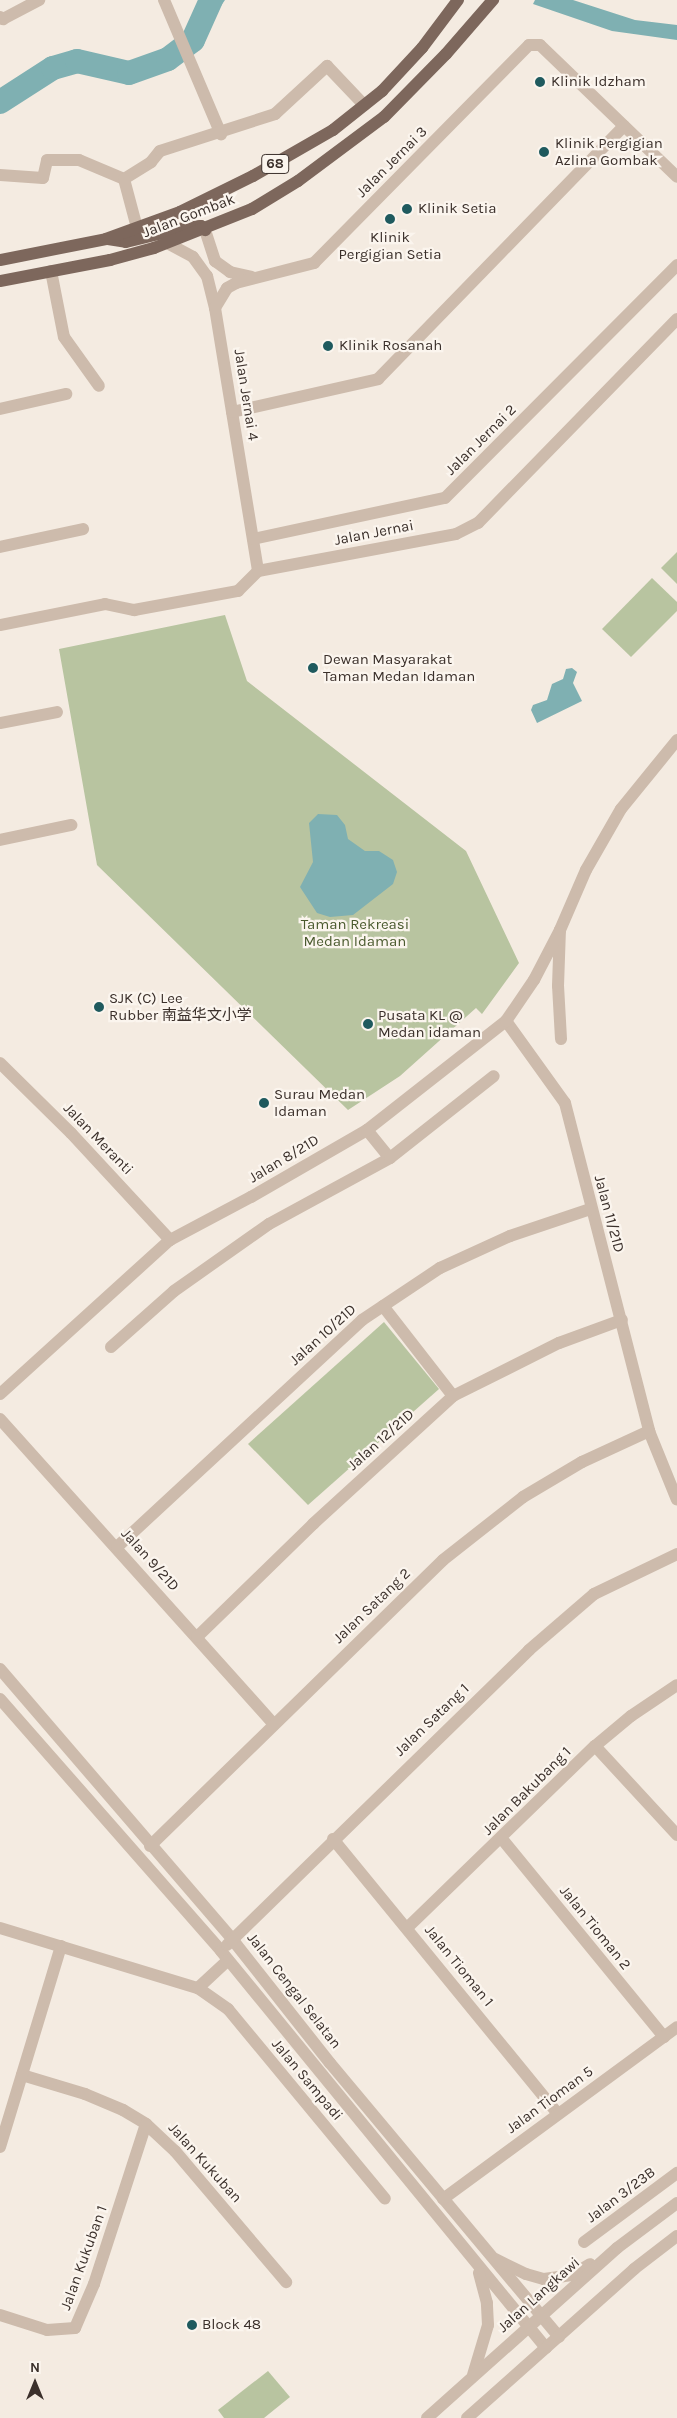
<!DOCTYPE html>
<html>
<head>
<meta charset="utf-8">
<style>
	body { margin:0 }
	#map { position:relative; width:677px; height:2418px; overflow:hidden; background:#f4ebe1; font-family:Karla,"Noto Sans SC",sans-serif }
	div>[style] { position:absolute }
	.green>* { inset:0; background:#b8c4a0 }
	.water>* { inset:0; background:#7fb0b2 }
	.river>* { height:24px; margin:-12px; padding:0 12px; transform-origin:12px; border-radius:12px; background:#7fb0b2 }
	.minor>* { height:12px; margin:-6px; padding:0 6px; transform-origin:6px; border-radius:6px; background:#cdbbac }
	.major>* { height:12px; margin:-6px; padding:0 6px; transform-origin:6px; border-radius:6px; background:#7d675c }
	.dots>* { width:14px; height:14px; translate:-50% -50%; box-sizing:border-box; border:2px solid #fbf5ee; border-radius:50% }
	span { translate:-50% -50%; white-space:nowrap; text-align:center; line-height:1.15; -webkit-text-stroke:4.5px #fbf5ee; paint-order:stroke }
	.shield-label span { padding:1px 4px; background:#fbf5ee; border:1px solid; border-radius:4px; -webkit-text-stroke-width:0 }
	.shield-label { font-size:14px; color:#3b302b; font-weight:700 }
	.poi-label { font-size:15px; color:#3b302b }
	.left { translate:0 -50%; text-align:left }
	.street-label { font-size:15px; color:#3b302b }
	.park-label { font-size:15px; color:#4a5a2e }
	.north { position:absolute; left:10px; top:2358px; width:50px; height:50px; -webkit-text-stroke:4px #fbf5ee; paint-order:stroke; rotate:0deg; font-size:14px; font-weight:700; line-height:20px; text-align:center; color:#3b302b }
	.north::after { content:''; display:block; margin:auto; width:18px; height:22px; background:#3b302b; clip-path:polygon(50% 0,100% 100%,50% 72%,0 100%) }
</style>
</head>
<body>
<div id="map">
	<div class="green">
		<i style="clip-path:polygon(677px 552px,677px 584px,661px 568px)"></i>
		<i style="clip-path:polygon(652px 578px,677px 602px,677px 611px,631px 657px,602px 629px)"></i>
		<i style="clip-path:polygon(225px 615px,247px 681px,466px 851px,519px 963px,482px 1014px,476px 1008px,400px 1076px,348px 1110px,97px 865px,59px 649px)"></i>
		<i style="clip-path:polygon(384px 1322px,439px 1389px,308px 1505px,248px 1444px)"></i>
		<i style="clip-path:polygon(268px 2371px,290px 2397px,264px 2418px,224px 2418px,218px 2410px)"></i>
	</div>
	<div class="water">
		<i style="clip-path:polygon(203px 0,225px 0,197px 41px,193px 54px,184px 35px)"></i>
		<i style="clip-path:polygon(535px 0,573px 0,635px 20px,677px 25px,677px 40px,612px 31px,533px 4px)"></i>
		<i style="clip-path:polygon(572px 668px,577px 672px,573px 683px,582px 701px,537px 723px,531px 710px,533px 705px,547px 700px,552px 684px,563px 679px,566px 669px)"></i>
		<i style="clip-path:polygon(318px 814px,337px 815px,345px 825px,348px 839px,365px 851px,379px 851px,393px 860px,397px 872px,393px 884px,353px 915px,330px 917px,317px 913px,300px 887px,313px 862px,309px 823px)"></i>
	</div>
	<div class="river">
		<i style="left:0;top:102px;width:63px;rotate:-32.7deg"></i>
		<i style="left:53px;top:68px;width:25px;rotate:-16deg"></i>
		<i style="left:77px;top:61px;width:53px;rotate:13deg"></i>
		<i style="left:129px;top:73px;width:41px;rotate:-19.7deg"></i>
		<i style="left:168px;top:59px;width:31px;rotate:-37deg"></i>
		<i style="left:193px;top:40px;width:44px;rotate:-65.8deg"></i>
	</div>
	<div class="minor">
		<i style="left:164px;top:0;width:146px;rotate:67deg"></i>
		<i style="left:0;top:17px;width:4px;rotate:34deg"></i>
		<i style="left:3px;top:19px;width:41px;rotate:-27.8deg"></i>
		<i style="left:0;top:175px;width:43px;rotate:4deg"></i>
		<i style="left:43px;top:178px;width:18px;rotate:-77deg"></i>
		<i style="left:47px;top:160px;width:32px"></i>
		<i style="left:79px;top:160px;width:49px;rotate:22.9deg"></i>
		<i style="left:124px;top:179px;width:32px;rotate:-32deg"></i>
		<i style="left:151px;top:162px;width:14px;rotate:-51deg"></i>
		<i style="left:160px;top:151px;width:121px;rotate:-17.8deg"></i>
		<i style="left:275px;top:114px;width:71px;rotate:-42.7deg"></i>
		<i style="left:327px;top:66px;width:54px;rotate:46.5deg"></i>
		<i style="left:124px;top:179px;width:51px;rotate:75.1deg"></i>
		<i style="left:205px;top:230px;width:33px;rotate:72deg"></i>
		<i style="left:215px;top:261px;width:19px;rotate:36deg"></i>
		<i style="left:230px;top:272px;width:22px;rotate:13deg"></i>
		<i style="left:169px;top:244px;width:27px;rotate:28deg"></i>
		<i style="left:193px;top:257px;width:24px;rotate:54deg"></i>
		<i style="left:207px;top:276px;width:33px;rotate:76deg"></i>
		<i style="left:215px;top:308px;width:266px;rotate:80.7deg"></i>
		<i style="left:51px;top:271px;width:67px;rotate:78.9deg"></i>
		<i style="left:64px;top:337px;width:60px;rotate:54.5deg"></i>
		<i style="left:215px;top:308px;width:23px;rotate:-59deg"></i>
		<i style="left:227px;top:288px;width:10px;rotate:-29deg"></i>
		<i style="left:236px;top:283px;width:81px;rotate:-14.4deg"></i>
		<i style="left:314px;top:263px;width:306px;rotate:-45.4deg"></i>
		<i style="left:529px;top:45px;width:11px"></i>
		<i style="left:540px;top:45px;width:190px;rotate:43.9deg"></i>
		<i style="left:0;top:409px;width:68px;rotate:-12.8deg"></i>
		<i style="left:232px;top:412px;width:150px;rotate:-12.7deg"></i>
		<i style="left:378px;top:379px;width:353px;rotate:-45.8deg"></i>
		<i style="left:253px;top:539px;width:196px;rotate:-12.1deg"></i>
		<i style="left:445px;top:498px;width:329px;rotate:-45.1deg"></i>
		<i style="left:0;top:547px;width:85px;rotate:-12.2deg"></i>
		<i style="left:0;top:625px;width:107px;rotate:-11.3deg"></i>
		<i style="left:105px;top:604px;width:30px;rotate:12deg"></i>
		<i style="left:134px;top:610px;width:106px;rotate:-10.4deg"></i>
		<i style="left:238px;top:591px;width:28px;rotate:-45deg"></i>
		<i style="left:258px;top:571px;width:201px;rotate:-10.6deg"></i>
		<i style="left:456px;top:534px;width:25px;rotate:-27deg"></i>
		<i style="left:478px;top:523px;width:285px;rotate:-45.7deg"></i>
		<i style="left:0;top:723px;width:58px;rotate:-10.9deg"></i>
		<i style="left:0;top:840px;width:73px;rotate:-11.9deg"></i>
		<i style="left:506px;top:1021px;width:101px;rotate:54.3deg"></i>
		<i style="left:565px;top:1103px;width:339px;rotate:75.6deg"></i>
		<i style="left:649px;top:1431px;width:74px;rotate:67.9deg"></i>
		<i style="left:561px;top:1039px;width:53px;rotate:-93.2deg"></i>
		<i style="left:558px;top:986px;width:56px;rotate:-88deg"></i>
		<i style="left:560px;top:930px;width:65px;rotate:-66.6deg"></i>
		<i style="left:586px;top:870px;width:70px;rotate:-60.2deg"></i>
		<i style="left:621px;top:809px;width:89px;rotate:-50.9deg"></i>
		<i style="left:0;top:1063px;width:100px;rotate:44.6deg"></i>
		<i style="left:71px;top:1133px;width:146px;rotate:47.2deg"></i>
		<i style="left:367px;top:1130px;width:36px;rotate:51deg"></i>
		<i style="left:383px;top:1306px;width:114px;rotate:52.1deg"></i>
		<i style="left:111px;top:1347px;width:84px;rotate:-41.6deg"></i>
		<i style="left:174px;top:1291px;width:116px;rotate:-35.2deg"></i>
		<i style="left:269px;top:1224px;width:138px;rotate:-28.6deg"></i>
		<i style="left:390px;top:1158px;width:132px;rotate:-38.3deg"></i>
		<i style="left:0;top:1394px;width:229px;rotate:-42.2deg"></i>
		<i style="left:170px;top:1240px;width:92px;rotate:-28deg"></i>
		<i style="left:251px;top:1197px;width:134px;rotate:-30deg"></i>
		<i style="left:367px;top:1130px;width:177px;rotate:-38.1deg"></i>
		<i style="left:506px;top:1021px;width:50px;rotate:-55.7deg"></i>
		<i style="left:534px;top:980px;width:56px;rotate:-62.5deg"></i>
		<i style="left:0;top:1419px;width:410px;rotate:48.1deg"></i>
		<i style="left:117px;top:1547px;width:334px;rotate:-42.8deg"></i>
		<i style="left:362px;top:1320px;width:94px;rotate:-33.7deg"></i>
		<i style="left:440px;top:1268px;width:77px;rotate:-24.6deg"></i>
		<i style="left:510px;top:1236px;width:84px;rotate:-18.6deg"></i>
		<i style="left:197px;top:1637px;width:162px;rotate:-44.2deg"></i>
		<i style="left:313px;top:1524px;width:190px;rotate:-42.4deg"></i>
		<i style="left:453px;top:1396px;width:119px;rotate:-26.6deg"></i>
		<i style="left:559px;top:1343px;width:67px;rotate:-20.1deg"></i>
		<i style="left:0;top:1669px;width:356px;rotate:49.3deg"></i>
		<i style="left:232px;top:1939px;width:158px;rotate:51.7deg"></i>
		<i style="left:330px;top:2063px;width:357px;rotate:50.1deg"></i>
		<i style="left:0;top:1699px;width:335px;rotate:48.7deg"></i>
		<i style="left:221px;top:1951px;width:513px;rotate:50.69deg"></i>
		<i style="left:595px;top:1746px;width:121px;rotate:47.3deg"></i>
		<i style="left:333px;top:1839px;width:355px;rotate:50.7deg"></i>
		<i style="left:502px;top:1839px;width:256px;rotate:50.7deg"></i>
		<i style="left:150px;top:1846px;width:409px;rotate:-44.3deg"></i>
		<i style="left:443px;top:1560px;width:102px;rotate:-38.2deg"></i>
		<i style="left:523px;top:1497px;width:69px;rotate:-30.7deg"></i>
		<i style="left:582px;top:1462px;width:74px;rotate:-24.8deg"></i>
		<i style="left:0;top:1928px;width:207px;rotate:16.9deg"></i>
		<i style="left:198px;top:1988px;width:41px;rotate:-43deg"></i>
		<i style="left:407px;top:1928px;width:262px;rotate:-44.1deg"></i>
		<i style="left:595px;top:1746px;width:47px;rotate:-39.8deg"></i>
		<i style="left:631px;top:1716px;width:55px;rotate:-34deg"></i>
		<i style="left:227px;top:1945px;width:422px;rotate:-44.3deg"></i>
		<i style="left:529px;top:1650px;width:86px;rotate:-40.7deg"></i>
		<i style="left:594px;top:1594px;width:92px;rotate:-25.7deg"></i>
		<i style="left:198px;top:1988px;width:37px;rotate:35deg"></i>
		<i style="left:228px;top:2009px;width:246px;rotate:50.4deg"></i>
		<i style="left:22px;top:2075px;width:66px;rotate:16.8deg"></i>
		<i style="left:85px;top:2094px;width:41px;rotate:22.8deg"></i>
		<i style="left:123px;top:2110px;width:27px;rotate:31deg"></i>
		<i style="left:146px;top:2124px;width:40px;rotate:43deg"></i>
		<i style="left:175px;top:2151px;width:172px;rotate:49.7deg"></i>
		<i style="left:0;top:2147px;width:210px;rotate:-73.1deg"></i>
		<i style="left:443px;top:2199px;width:290px;rotate:-36.3deg"></i>
		<i style="left:584px;top:2242px;width:116px;rotate:-36.6deg"></i>
		<i style="left:495px;top:2259px;width:34px;rotate:26deg"></i>
		<i style="left:526px;top:2274px;width:19px;rotate:16deg"></i>
		<i style="left:544px;top:2279px;width:28px;rotate:-8deg"></i>
		<i style="left:572px;top:2275px;width:21px;rotate:-31deg"></i>
		<i style="left:0;top:2315px;width:49px;rotate:17.7deg"></i>
		<i style="left:47px;top:2330px;width:28px;rotate:-4deg"></i>
		<i style="left:75px;top:2328px;width:48px;rotate:-66.6deg"></i>
		<i style="left:94px;top:2284px;width:168px;rotate:-72deg"></i>
		<i style="left:473px;top:2375px;width:52px;rotate:-73.3deg"></i>
		<i style="left:488px;top:2325px;width:22px;rotate:-93deg"></i>
		<i style="left:487px;top:2303px;width:31px;rotate:-105deg"></i>
		<i style="left:427px;top:2418px;width:255px;rotate:-41.8deg"></i>
		<i style="left:617px;top:2248px;width:75px;rotate:-36.9deg"></i>
		<i style="left:467px;top:2418px;width:224px;rotate:-41.7deg"></i>
		<i style="left:634px;top:2269px;width:54px;rotate:-37.5deg"></i>
	</div>
	<div class="major">
		<i style="left:108px;top:239px;width:18px;rotate:9deg"></i>
		<i style="left:126px;top:242px;width:63px;rotate:-13.8deg"></i>
		<i style="left:187px;top:227px;width:14px;rotate:-4deg"></i>
		<i style="left:201px;top:226px;width:6px;rotate:45deg"></i>
		<i style="left:0;top:260px;width:108px;rotate:-11.2deg"></i>
		<i style="left:106px;top:239px;width:79px;rotate:-20deg"></i>
		<i style="left:180px;top:212px;width:81px;rotate:-26.3deg"></i>
		<i style="left:253px;top:176px;width:92px;rotate:-29.9deg"></i>
		<i style="left:333px;top:130px;width:63px;rotate:-38.5deg"></i>
		<i style="left:382px;top:91px;width:59px;rotate:-47.1deg"></i>
		<i style="left:422px;top:48px;width:60px;rotate:-53.1deg"></i>
		<i style="left:0;top:281px;width:112px;rotate:-10.8deg"></i>
		<i style="left:110px;top:260px;width:46px;rotate:-15.3deg"></i>
		<i style="left:154px;top:248px;width:105px;rotate:-21.7deg"></i>
		<i style="left:252px;top:209px;width:54px;rotate:-31.3deg"></i>
		<i style="left:298px;top:181px;width:107px;rotate:-36.7deg"></i>
		<i style="left:384px;top:117px;width:88px;rotate:-45.5deg"></i>
		<i style="left:446px;top:54px;width:72px;rotate:-49deg"></i>
	</div>
	<div class="dots">
		<i style="left:540px;top:82px;background:#1f5a5e"></i>
		<i style="left:544px;top:152px;background:#1f5a5e"></i>
		<i style="left:407px;top:209px;background:#1f5a5e"></i>
		<i style="left:390px;top:219px;background:#1f5a5e"></i>
		<i style="left:328px;top:346px;background:#1f5a5e"></i>
		<i style="left:313px;top:668px;background:#1f5a5e"></i>
		<i style="left:99px;top:1007px;background:#1f5a5e"></i>
		<i style="left:368px;top:1024px;background:#1f5a5e"></i>
		<i style="left:264px;top:1103px;background:#1f5a5e"></i>
		<i style="left:192px;top:2325px;background:#1f5a5e"></i>
	</div>
	<div class="shield-label">
		<span style="left:275px;top:164px">68</span>
	</div>
	<div class="poi-label">
		<span class="left" style="left:551px;top:82px">Klinik Idzham</span>
		<span class="left" style="left:555px;top:152px">Klinik Pergigian<br>Azlina Gombak</span>
		<span class="left" style="left:418px;top:209px">Klinik Setia</span>
		<span style="left:390px;top:246px">Klinik<br>Pergigian Setia</span>
		<span class="left" style="left:339px;top:346px">Klinik Rosanah</span>
		<span class="left" style="left:323px;top:668px">Dewan Masyarakat<br>Taman Medan Idaman</span>
		<span class="left" style="left:109px;top:1007px">SJK (C) Lee<br>Rubber 南益华文小学</span>
		<span class="left" style="left:378px;top:1024px">Pusata KL @<br>Medan idaman</span>
		<span class="left" style="left:274px;top:1103px">Surau Medan<br>Idaman</span>
		<span class="left" style="left:202px;top:2325px">Block 48</span>
	</div>
	<div class="street-label">
		<span style="left:392px;top:162px;rotate:-45deg">Jalan Jernai 3</span>
		<span style="left:189px;top:216px;rotate:-21deg">Jalan Gombak</span>
		<span style="left:246px;top:395px;rotate:81deg">Jalan Jernai 4</span>
		<span style="left:481px;top:440px;rotate:-45deg">Jalan Jernai 2</span>
		<span style="left:374px;top:533px;rotate:-11deg">Jalan Jernai</span>
		<span style="left:98px;top:1139px;rotate:46deg">Jalan Meranti</span>
		<span style="left:284px;top:1159px;rotate:-31deg">Jalan 8/21D</span>
		<span style="left:609px;top:1214px;rotate:75deg">Jalan 11/21D</span>
		<span style="left:323px;top:1335px;rotate:-42deg">Jalan 10/21D</span>
		<span style="left:381px;top:1440px;rotate:-42deg">Jalan 12/21D</span>
		<span style="left:150px;top:1560px;rotate:48deg">Jalan 9/21D</span>
		<span style="left:372px;top:1606px;rotate:-44deg">Jalan Satang 2</span>
		<span style="left:432px;top:1720px;rotate:-44deg">Jalan Satang 1</span>
		<span style="left:527px;top:1791px;rotate:-45deg">Jalan Bakubang 1</span>
		<span style="left:595px;top:1928px;rotate:51deg">Jalan Tioman 2</span>
		<span style="left:459px;top:1966px;rotate:51deg">Jalan Tioman 1</span>
		<span style="left:294px;top:1991px;rotate:52deg">Jalan Cengal Selatan</span>
		<span style="left:307px;top:2080px;rotate:50deg">Jalan Sampadi</span>
		<span style="left:550px;top:2100px;rotate:-36deg">Jalan Tioman 5</span>
		<span style="left:205px;top:2163px;rotate:48deg">Jalan Kukuban</span>
		<span style="left:621px;top:2195px;rotate:-37deg">Jalan 3/23B</span>
		<span style="left:84px;top:2258px;rotate:-70deg">Jalan Kukuban 1</span>
		<span style="left:539px;top:2295px;rotate:-42deg">Jalan Langkawi</span>
	</div>
	<div class="park-label">
		<span style="left:355px;top:933px">Taman Rekreasi<br>Medan Idaman</span>
	</div>
	<div class="north">N</div>
</div>
</body>
</html>
